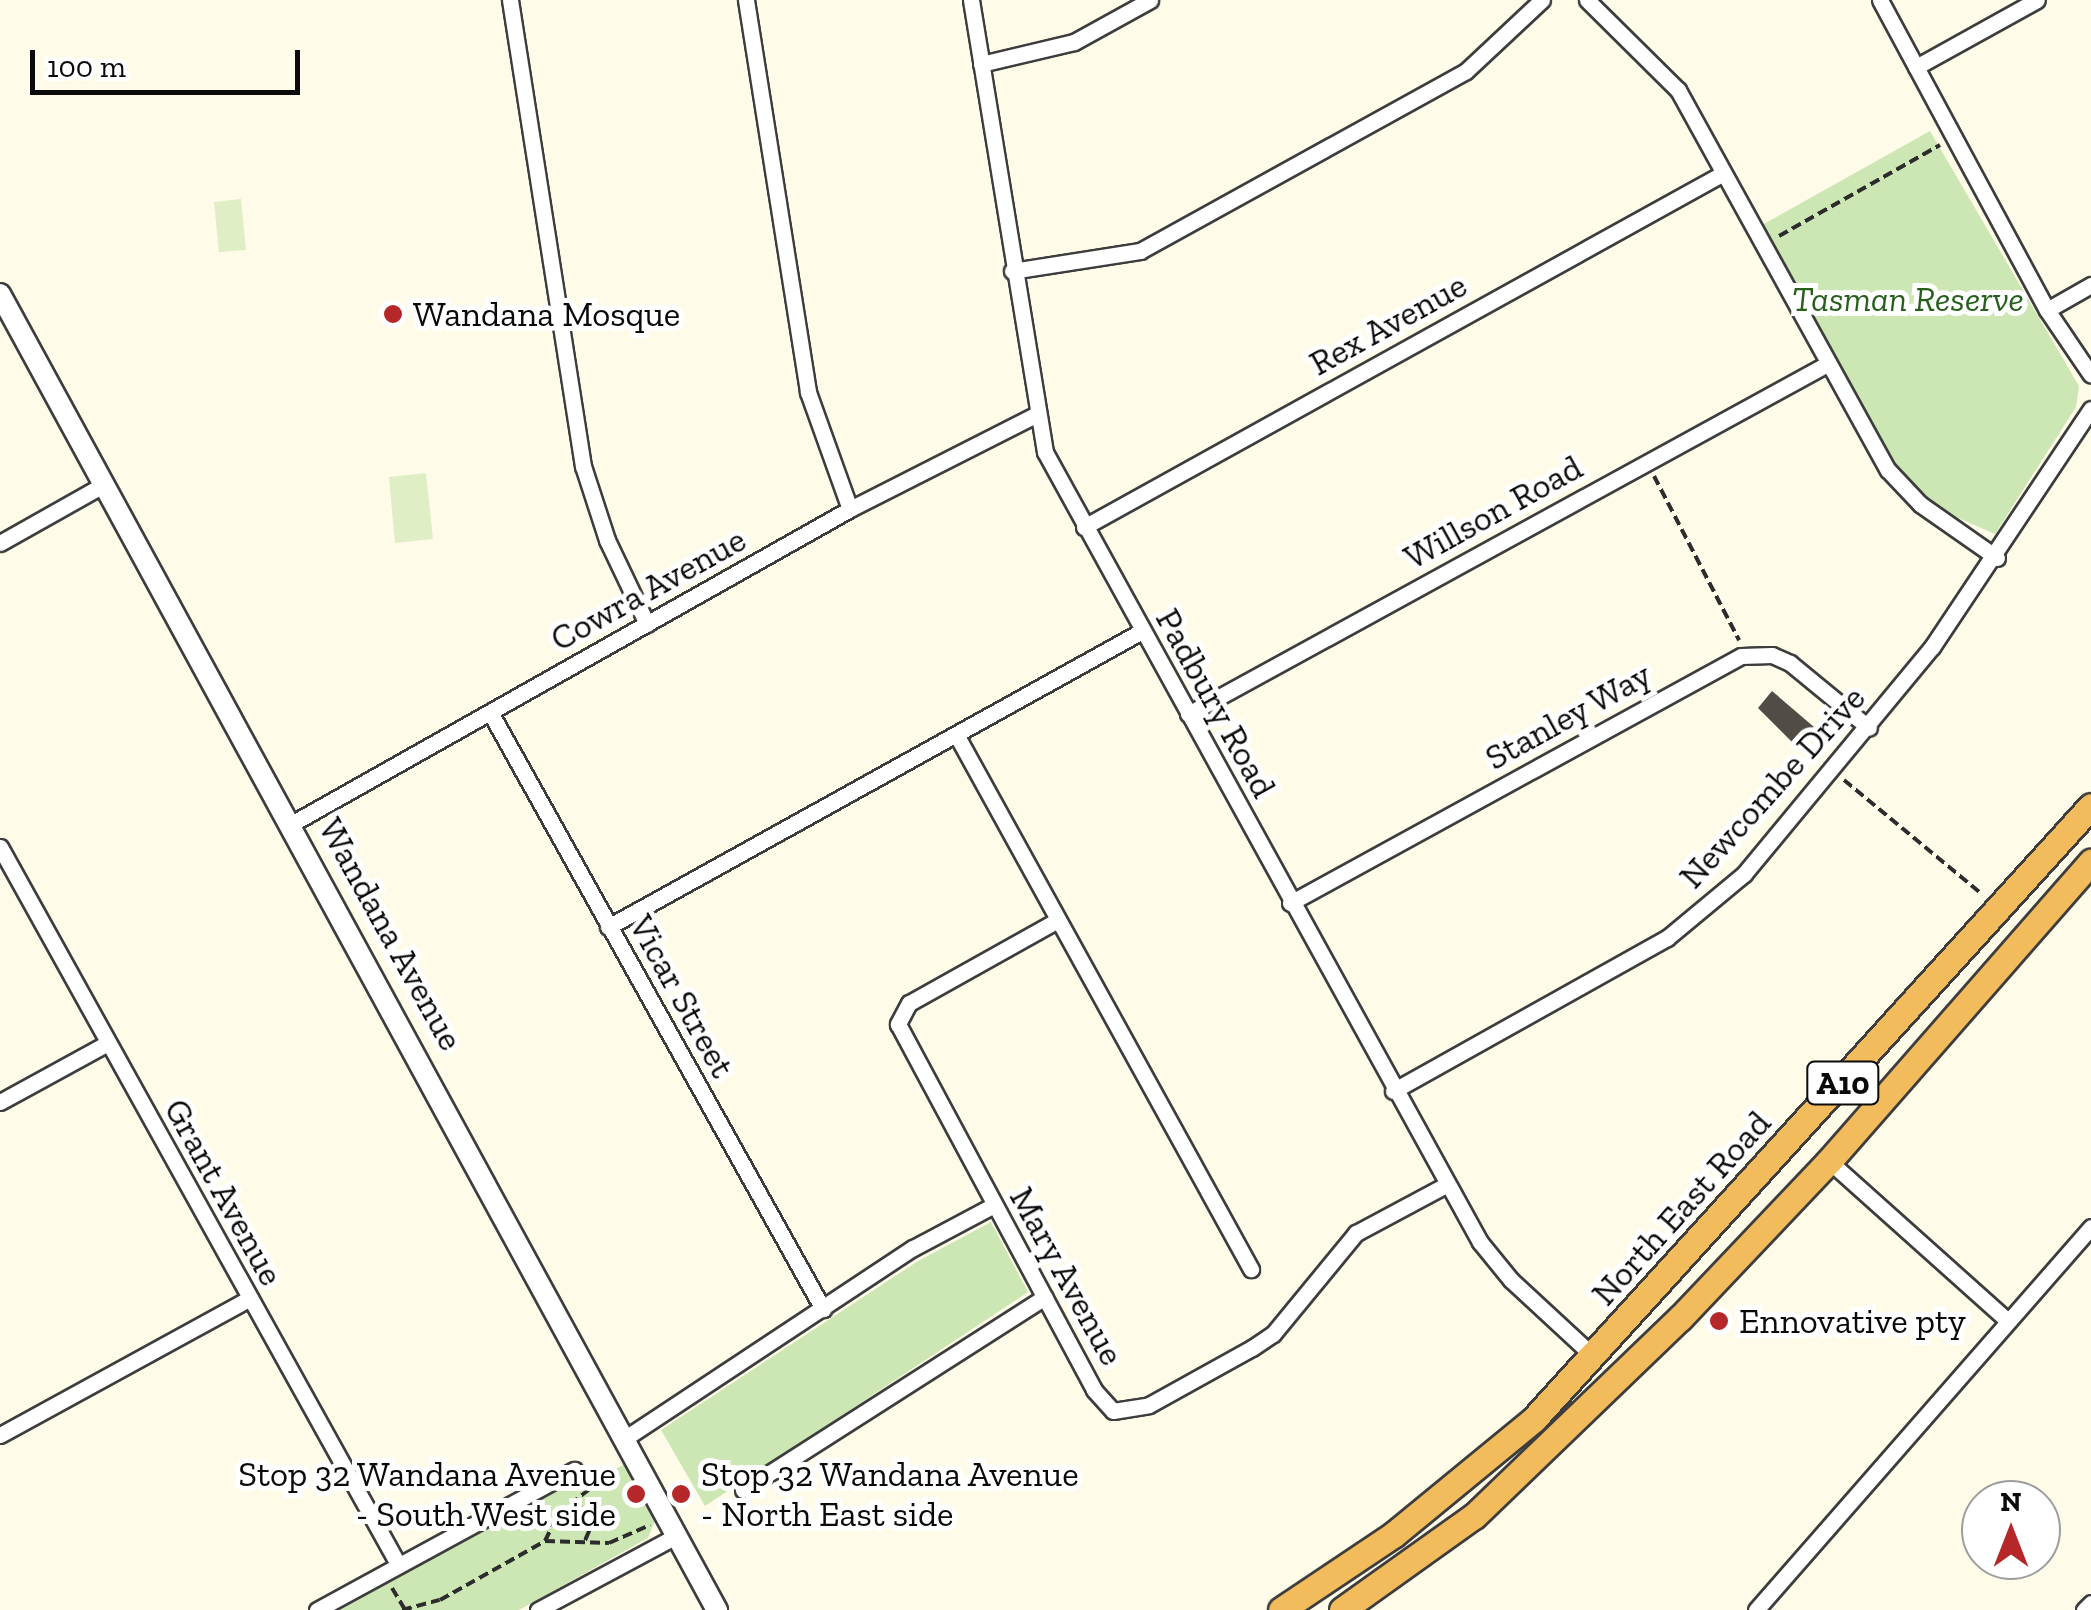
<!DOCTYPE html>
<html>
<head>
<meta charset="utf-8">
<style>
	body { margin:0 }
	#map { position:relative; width:2091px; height:1610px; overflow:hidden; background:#fefbe8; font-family:"Zilla Slab",serif }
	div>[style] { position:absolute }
	.green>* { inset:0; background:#cde7b4 }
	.pitch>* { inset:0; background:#dfeec5 }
	.building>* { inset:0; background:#524c47 }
	.path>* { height:4px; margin-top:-2px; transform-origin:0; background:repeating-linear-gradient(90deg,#2c2c2c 0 10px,transparent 0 15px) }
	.roads { filter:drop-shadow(2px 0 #3d3d3d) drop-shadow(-2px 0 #3d3d3d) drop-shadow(0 2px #3d3d3d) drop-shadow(0 -2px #3d3d3d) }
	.minor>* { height:15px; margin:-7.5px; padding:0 7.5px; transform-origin:7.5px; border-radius:7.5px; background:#fff }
	.tertiary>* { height:20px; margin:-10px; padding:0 10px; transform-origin:10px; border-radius:10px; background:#fff }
	.trunk>* { height:25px; margin:-12.5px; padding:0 12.5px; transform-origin:12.5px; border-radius:12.5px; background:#f2bb5b }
	.dots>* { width:28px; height:28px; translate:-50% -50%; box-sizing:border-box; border:5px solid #fff; border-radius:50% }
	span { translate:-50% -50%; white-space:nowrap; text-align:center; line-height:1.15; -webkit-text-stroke:10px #fff; paint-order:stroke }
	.shield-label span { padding:2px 8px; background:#fff; border:2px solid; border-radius:8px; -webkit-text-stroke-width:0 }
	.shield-label { font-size:32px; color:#0a0a0a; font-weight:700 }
	.park-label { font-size:35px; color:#295f1e; font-style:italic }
	.poi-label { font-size:35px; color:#0a0a0a }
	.left { translate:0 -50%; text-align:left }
	.right { translate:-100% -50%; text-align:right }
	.street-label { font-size:35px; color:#0a0a0a }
	.north { position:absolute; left:1961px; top:1480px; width:100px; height:100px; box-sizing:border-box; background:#fff; border:2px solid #9d9d9d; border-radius:50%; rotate:0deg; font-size:28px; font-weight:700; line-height:40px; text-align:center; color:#0a0a0a }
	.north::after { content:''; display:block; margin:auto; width:35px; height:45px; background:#b52729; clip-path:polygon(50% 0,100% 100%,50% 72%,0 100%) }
	.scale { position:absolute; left:30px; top:50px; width:270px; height:45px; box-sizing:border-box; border:5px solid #0a0a0a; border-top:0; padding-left:12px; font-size:30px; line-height:35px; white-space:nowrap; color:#0a0a0a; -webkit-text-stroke:8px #fff; paint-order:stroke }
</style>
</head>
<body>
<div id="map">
	<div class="green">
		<i style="clip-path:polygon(1930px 131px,2079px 386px,2076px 407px,1995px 534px,1942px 511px,1888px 470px,1753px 230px)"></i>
		<i style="clip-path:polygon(991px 1222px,1028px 1292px,705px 1506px,661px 1430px,918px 1261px)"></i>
		<i style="clip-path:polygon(625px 1464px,656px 1518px,648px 1538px,519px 1610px,340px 1610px,555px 1491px,577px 1489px)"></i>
	</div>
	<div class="pitch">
		<i style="clip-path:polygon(241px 199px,246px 250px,219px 252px,214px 202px)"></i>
		<i style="clip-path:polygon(426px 473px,433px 539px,395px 543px,389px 477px)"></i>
	</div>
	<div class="building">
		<i style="clip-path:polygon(1772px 691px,1814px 727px,1797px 747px,1758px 708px)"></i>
	</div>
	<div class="path">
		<i style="left:1779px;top:236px;width:185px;rotate:-29.5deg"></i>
		<i style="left:1654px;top:476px;width:185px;rotate:62.6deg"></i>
		<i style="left:1844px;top:780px;width:180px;rotate:39.6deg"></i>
		<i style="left:576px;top:1504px;width:23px;rotate:34deg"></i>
		<i style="left:595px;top:1517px;width:28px;rotate:113deg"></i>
		<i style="left:545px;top:1541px;width:30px;rotate:-64deg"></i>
		<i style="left:558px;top:1514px;width:74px;rotate:-38.4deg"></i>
		<i style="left:392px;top:1588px;width:26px;rotate:59deg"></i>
		<i style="left:402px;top:1610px;width:39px;rotate:-15deg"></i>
		<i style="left:440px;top:1600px;width:120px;rotate:-29.3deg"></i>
		<i style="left:545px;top:1541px;width:64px;rotate:1.8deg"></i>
		<i style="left:609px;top:1543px;width:45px;rotate:-23.7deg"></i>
	</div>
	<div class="roads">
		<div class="minor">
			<i style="left:510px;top:0;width:472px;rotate:81.1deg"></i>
			<i style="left:583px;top:466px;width:78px;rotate:72deg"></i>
			<i style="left:607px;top:540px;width:93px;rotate:64.5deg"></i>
			<i style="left:746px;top:0;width:397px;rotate:81deg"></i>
			<i style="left:808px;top:392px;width:124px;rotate:70.3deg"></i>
			<i style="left:971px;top:0;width:458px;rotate:80.7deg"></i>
			<i style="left:1045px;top:452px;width:902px;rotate:61.16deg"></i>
			<i style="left:1480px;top:1242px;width:49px;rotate:50.8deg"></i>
			<i style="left:1511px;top:1280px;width:112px;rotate:42.8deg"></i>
			<i style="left:1587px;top:0;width:128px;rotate:44.7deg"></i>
			<i style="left:1678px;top:90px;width:434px;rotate:61.1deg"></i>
			<i style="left:1888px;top:470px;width:47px;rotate:46.7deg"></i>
			<i style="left:1920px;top:504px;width:94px;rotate:35deg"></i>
			<i style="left:1880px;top:0;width:352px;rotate:61.7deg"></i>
			<i style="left:2047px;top:310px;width:78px;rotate:55.9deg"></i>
			<i style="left:981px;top:64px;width:96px;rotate:-13.3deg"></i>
			<i style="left:1074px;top:42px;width:87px;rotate:-28.9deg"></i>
			<i style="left:1916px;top:67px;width:138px;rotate:-29deg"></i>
			<i style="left:1012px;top:271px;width:130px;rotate:-8.9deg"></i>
			<i style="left:1140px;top:251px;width:372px;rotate:-28.9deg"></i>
			<i style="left:1466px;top:71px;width:104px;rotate:-43.1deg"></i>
			<i style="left:2047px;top:310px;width:51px;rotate:-29.6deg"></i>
			<i style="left:1084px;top:527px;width:729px;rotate:-28.96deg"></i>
			<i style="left:0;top:543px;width:118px;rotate:-29.4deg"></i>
			<i style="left:490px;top:712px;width:684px;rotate:60.85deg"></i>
			<i style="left:1188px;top:714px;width:729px;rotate:-28.71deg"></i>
			<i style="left:957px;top:736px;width:609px;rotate:61.12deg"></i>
			<i style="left:293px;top:823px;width:639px;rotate:-29.41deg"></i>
			<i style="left:850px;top:509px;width:208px;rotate:-26.9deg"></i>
			<i style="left:0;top:847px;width:820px;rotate:60.97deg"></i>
			<i style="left:1290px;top:903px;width:514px;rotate:-28.71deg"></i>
			<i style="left:1741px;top:656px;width:31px;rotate:-2deg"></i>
			<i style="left:1772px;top:655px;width:20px;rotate:24deg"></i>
			<i style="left:1790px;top:663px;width:102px;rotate:39.4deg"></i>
			<i style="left:1056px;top:921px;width:168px;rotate:150.8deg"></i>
			<i style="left:909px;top:1003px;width:24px;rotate:118deg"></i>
			<i style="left:898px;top:1024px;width:415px;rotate:61.8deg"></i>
			<i style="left:1094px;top:1390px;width:28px;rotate:48deg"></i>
			<i style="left:1113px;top:1411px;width:36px;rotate:-9deg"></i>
			<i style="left:1149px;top:1405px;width:118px;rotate:-29deg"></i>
			<i style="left:1252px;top:1348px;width:25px;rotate:-34deg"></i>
			<i style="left:1273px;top:1334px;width:131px;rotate:-50.6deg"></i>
			<i style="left:1356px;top:1233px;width:102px;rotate:-28.1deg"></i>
			<i style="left:608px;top:927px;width:611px;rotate:-29deg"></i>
			<i style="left:1393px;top:1091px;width:314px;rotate:-29.2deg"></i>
			<i style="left:1667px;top:938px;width:100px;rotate:-39.7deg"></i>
			<i style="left:1744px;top:874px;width:295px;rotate:-50.4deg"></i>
			<i style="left:1932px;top:647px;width:286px;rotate:-56.3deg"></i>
			<i style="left:0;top:1102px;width:121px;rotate:-28.7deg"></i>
			<i style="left:1829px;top:1161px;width:240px;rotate:41.8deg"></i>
			<i style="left:0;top:1435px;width:285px;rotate:-28.7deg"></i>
			<i style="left:627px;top:1437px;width:343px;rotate:-33.5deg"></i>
			<i style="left:913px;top:1248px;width:92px;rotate:-28deg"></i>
			<i style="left:743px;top:1490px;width:358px;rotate:-32.6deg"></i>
			<i style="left:317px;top:1610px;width:293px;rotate:-28.6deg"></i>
			<i style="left:538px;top:1610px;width:154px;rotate:-28.2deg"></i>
			<i style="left:1756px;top:1610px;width:509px;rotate:-48.82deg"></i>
			<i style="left:2084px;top:1610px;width:10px;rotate:-45deg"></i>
		</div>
		<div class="tertiary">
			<i style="left:0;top:294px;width:1499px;rotate:61.42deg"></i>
		</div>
		<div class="trunk">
			<i style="left:1281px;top:1610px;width:135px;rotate:-33.8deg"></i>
			<i style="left:1393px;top:1535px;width:183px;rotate:-39.4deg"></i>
			<i style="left:1534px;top:1419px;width:828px;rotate:-47.74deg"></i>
			<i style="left:1342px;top:1610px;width:162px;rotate:-35.5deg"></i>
			<i style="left:1474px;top:1516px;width:286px;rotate:-43.9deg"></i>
			<i style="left:1680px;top:1318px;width:216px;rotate:-46.5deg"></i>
			<i style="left:1829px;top:1161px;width:398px;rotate:-48.8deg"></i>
		</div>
	</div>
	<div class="dots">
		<i style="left:393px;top:314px;background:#b52729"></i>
		<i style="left:1719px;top:1321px;background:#b52729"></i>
		<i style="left:636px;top:1494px;background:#b52729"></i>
		<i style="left:681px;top:1494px;background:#b52729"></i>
	</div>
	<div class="shield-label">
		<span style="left:1843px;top:1083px">A10</span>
	</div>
	<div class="park-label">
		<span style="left:1908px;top:299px">Tasman Reserve</span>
	</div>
	<div class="poi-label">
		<span class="left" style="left:413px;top:314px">Wandana Mosque</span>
		<span class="left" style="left:1739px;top:1321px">Ennovative pty</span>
		<span class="right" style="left:616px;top:1494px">Stop 32 Wandana Avenue<br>- South West side</span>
		<span class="left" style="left:701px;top:1494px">Stop 32 Wandana Avenue<br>- North East side</span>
	</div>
	<div class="street-label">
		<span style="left:1388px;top:324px;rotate:-29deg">Rex Avenue</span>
		<span style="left:1493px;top:512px;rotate:-29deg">Willson Road</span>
		<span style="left:648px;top:589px;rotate:-29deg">Cowra Avenue</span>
		<span style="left:1216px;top:703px;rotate:61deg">Padbury Road</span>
		<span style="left:1568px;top:716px;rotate:-29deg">Stanley Way</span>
		<span style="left:1772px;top:787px;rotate:-48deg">Newcombe Drive</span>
		<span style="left:391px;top:934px;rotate:61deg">Wandana Avenue</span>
		<span style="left:682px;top:996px;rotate:61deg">Vicar Street</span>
		<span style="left:224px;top:1192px;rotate:61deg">Grant Avenue</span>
		<span style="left:1681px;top:1208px;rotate:-48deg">North East Road</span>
		<span style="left:1067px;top:1276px;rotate:61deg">Mary Avenue</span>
	</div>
	<div class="north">N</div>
	<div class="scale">100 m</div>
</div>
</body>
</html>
